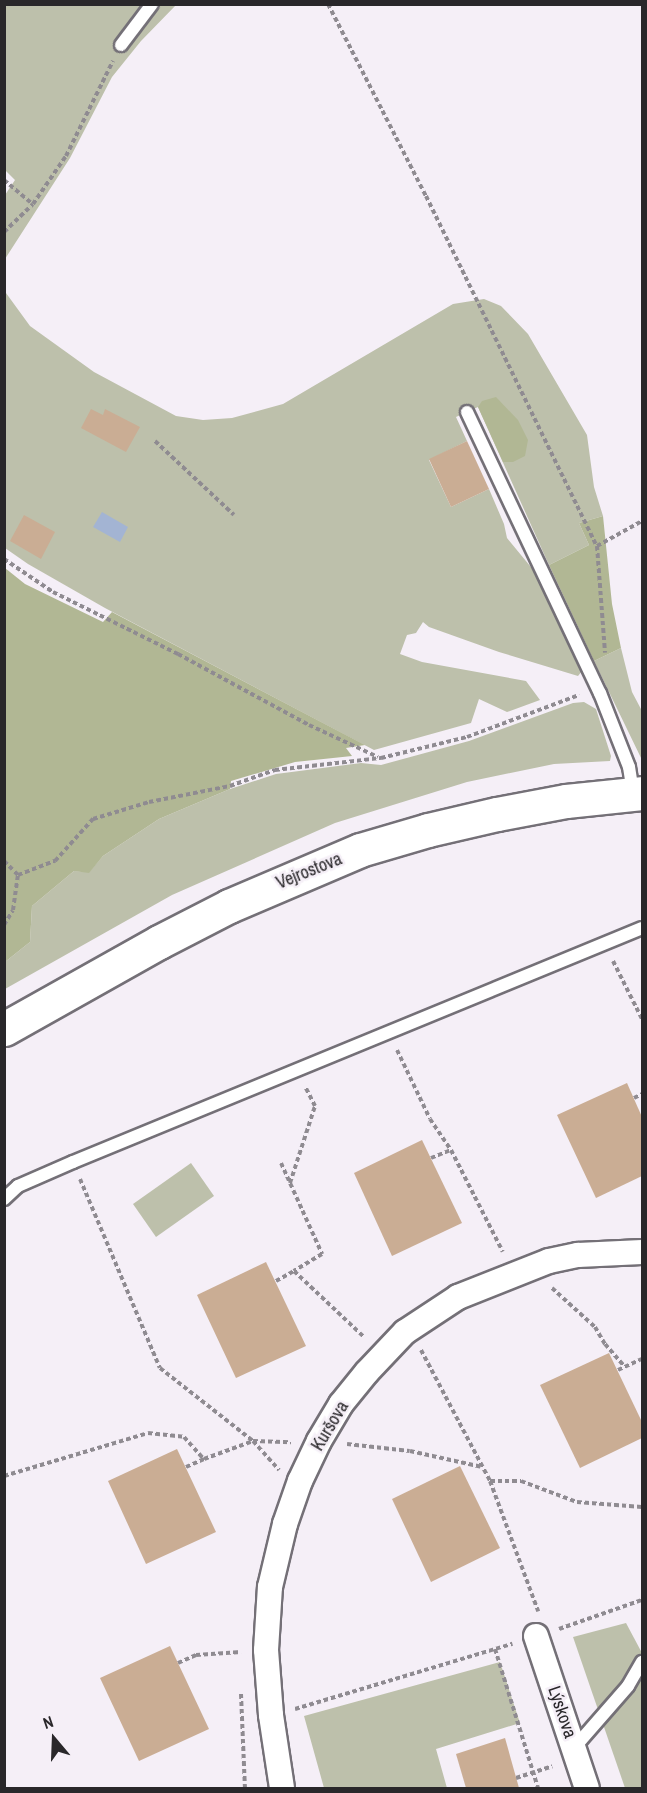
<!DOCTYPE html>
<html>
<head>
<meta charset="utf-8">
<style>
	body { margin:0 }
	#map { position:relative; width:647px; height:1793px; overflow:hidden; background:#f5eff7; font-family:"Archivo Narrow",sans-serif }
	div>[style] { position:absolute }
	.green>* { inset:0; background:#bdc0ab }
	.forest>* { inset:0; background:#b1b794 }
	.water>* { inset:0; background:#a3b4d3 }
	.building>* { inset:0; background:#caad94 }
	.path>* { height:4px; margin-top:-2px; transform-origin:0; background:repeating-linear-gradient(90deg,#8f8b91 0 4.5px,transparent 0 7.5px) }
	.roads { filter:drop-shadow(2px 0 #747077) drop-shadow(-2px 0 #747077) drop-shadow(0 2px #747077) drop-shadow(0 -2px #747077) }
	.lane>* { height:12px; margin:-6px; padding:0 6px; transform-origin:6px; border-radius:6px; background:#fff }
	.street>* { height:24px; margin:-12px; padding:0 12px; transform-origin:12px; border-radius:12px; background:#fff }
	.secondary>* { height:33px; margin:-16.5px; padding:0 16.5px; transform-origin:16.5px; border-radius:16.5px; background:#fff }
	span { translate:-50% -50%; white-space:nowrap; text-align:center; line-height:1.15; -webkit-text-stroke:5px #f5eff7; paint-order:stroke }
	.street-label { font-size:18px; color:#29272a }
	.frame { position:absolute; inset:0; border:6px solid #29272a; pointer-events:none }
	.north { position:absolute; left:24px; top:1709px; width:60px; height:60px; -webkit-text-stroke:4px #f5eff7; paint-order:stroke; rotate:341deg; font-size:16px; font-weight:700; line-height:24px; text-align:center; color:#29272a }
	.north::after { content:''; display:block; margin:auto; width:21px; height:27px; background:#29272a; clip-path:polygon(50% 0,100% 100%,50% 72%,0 100%) }
</style>
</head>
<body>
<div id="map">
	<div class="green">
		<i style="clip-path:polygon(4px 5px,176px 5px,141px 41px,112px 77px,70px 158px,5px 259px,5px 195px,15px 180px,5px 170px)"></i>
		<i style="clip-path:polygon(4px 286px,6px 293px,30px 326px,94px 372px,176px 416px,203px 420px,232px 418px,283px 404px,453px 304px,484px 299px,501px 306px,528px 334px,587px 435px,594px 487px,603px 516px,579px 523px,589px 545px,549px 565px,478px 407px,456px 417px,467px 441px,429px 460px,451px 507px,489px 489px,504px 524px,507px 538px,535px 572px,582px 671px,578px 676px,499px 652px,429px 627px,423px 622px,416px 633px,407px 635px,400px 654px,422px 662px,526px 681px,540px 700px,507px 712px,479px 699px,471px 723px,374px 750px,105px 608px,28px 564px,5px 548px)"></i>
		<i style="clip-path:polygon(621px 648px,632px 692px,642px 711px,642px 760px,594px 661px)"></i>
		<i style="clip-path:polygon(584px 702px,596px 709px,611px 756px,610px 761px,554px 764px,467px 782px,335px 823px,172px 895px,5px 989px,5px 962px,30px 942px,32px 906px,74px 871px,89px 872px,103px 856px,159px 819px,230px 789px,276px 774px,361px 763px,381px 765px,469px 741px,573px 703px)"></i>
		<i style="clip-path:polygon(191px 1163px,214px 1196px,156px 1237px,133px 1204px)"></i>
		<i style="clip-path:polygon(626px 1623px,642px 1653px,642px 1788px,625px 1788px,573px 1637px)"></i>
		<i style="clip-path:polygon(500px 1662px,520px 1723px,436px 1749px,447px 1788px,324px 1788px,304px 1716px)"></i>
	</div>
	<div class="forest">
		<i style="clip-path:polygon(496px 397px,518px 420px,528px 440px,525px 456px,513px 462px,503px 462px,478px 407px,482px 401px)"></i>
		<i style="clip-path:polygon(603px 516px,612px 604px,621px 648px,594px 661px,549px 565px,589px 545px,579px 523px)"></i>
		<i style="clip-path:polygon(5px 568px,25px 584px,103px 622px,112px 612px,365px 745px,346px 748px,352px 756px,295px 762px,231px 781px,230px 789px,159px 819px,103px 856px,89px 873px,74px 871px,32px 906px,30px 942px,5px 962px)"></i>
	</div>
	<div class="water">
		<i style="clip-path:polygon(102px 512px,128px 527px,120px 542px,93px 527px)"></i>
	</div>
	<div class="building">
		<i style="clip-path:polygon(91px 409px,103px 415px,105px 409px,140px 427px,126px 452px,81px 428px)"></i>
		<i style="clip-path:polygon(467px 441px,489px 489px,451px 507px,429px 459px)"></i>
		<i style="clip-path:polygon(24px 515px,55px 532px,41px 559px,10px 541px)"></i>
		<i style="clip-path:polygon(627px 1083px,642px 1117px,642px 1176px,596px 1198px,557px 1115px)"></i>
		<i style="clip-path:polygon(422px 1140px,462px 1223px,392px 1256px,354px 1173px)"></i>
		<i style="clip-path:polygon(266px 1262px,306px 1346px,236px 1378px,197px 1295px)"></i>
		<i style="clip-path:polygon(609px 1353px,642px 1422px,642px 1438px,580px 1468px,540px 1385px)"></i>
		<i style="clip-path:polygon(177px 1449px,216px 1532px,146px 1564px,108px 1481px)"></i>
		<i style="clip-path:polygon(460px 1466px,500px 1548px,431px 1582px,392px 1499px)"></i>
		<i style="clip-path:polygon(170px 1646px,209px 1729px,139px 1761px,100px 1678px)"></i>
		<i style="clip-path:polygon(505px 1738px,519px 1788px,466px 1788px,456px 1754px)"></i>
	</div>
	<div class="path">
		<i style="left:328px;top:4px;width:216px;rotate:63deg"></i>
		<i style="left:426px;top:196px;width:390px;rotate:64deg"></i>
		<i style="left:597px;top:546px;width:107px;rotate:85.7deg"></i>
		<i style="left:4px;top:180px;width:38px;rotate:40deg"></i>
		<i style="left:4px;top:232px;width:40px;rotate:-44deg"></i>
		<i style="left:33px;top:204px;width:58px;rotate:-55.5deg"></i>
		<i style="left:66px;top:156px;width:106px;rotate:-63.7deg"></i>
		<i style="left:155px;top:441px;width:108px;rotate:43.1deg"></i>
		<i style="left:597px;top:546px;width:51px;rotate:-29.1deg"></i>
		<i style="left:4px;top:559px;width:59px;rotate:34deg"></i>
		<i style="left:53px;top:592px;width:140px;rotate:26.4deg"></i>
		<i style="left:178px;top:654px;width:149px;rotate:28.5deg"></i>
		<i style="left:309px;top:725px;width:76px;rotate:24.9deg"></i>
		<i style="left:4px;top:861px;width:20px;rotate:45deg"></i>
		<i style="left:4px;top:925px;width:17px;rotate:-59deg"></i>
		<i style="left:13px;top:910px;width:35px;rotate:-82deg"></i>
		<i style="left:18px;top:875px;width:40px;rotate:-21deg"></i>
		<i style="left:55px;top:861px;width:57px;rotate:-47.9deg"></i>
		<i style="left:93px;top:819px;width:59px;rotate:-16.9deg"></i>
		<i style="left:149px;top:802px;width:83px;rotate:-11.2deg"></i>
		<i style="left:230px;top:786px;width:48px;rotate:-19.6deg"></i>
		<i style="left:275px;top:770px;width:107px;rotate:-6.5deg"></i>
		<i style="left:381px;top:758px;width:89px;rotate:-13.7deg"></i>
		<i style="left:467px;top:737px;width:120px;rotate:-20.6deg"></i>
		<i style="left:613px;top:961px;width:65px;rotate:63.4deg"></i>
		<i style="left:397px;top:1050px;width:76px;rotate:64.4deg"></i>
		<i style="left:430px;top:1119px;width:37px;rotate:56deg"></i>
		<i style="left:634px;top:1098px;width:9px;rotate:-27deg"></i>
		<i style="left:431px;top:1158px;width:22px;rotate:-22deg"></i>
		<i style="left:451px;top:1150px;width:114px;rotate:63deg"></i>
		<i style="left:281px;top:1163px;width:100px;rotate:65.7deg"></i>
		<i style="left:322px;top:1254px;width:33px;rotate:149deg"></i>
		<i style="left:294px;top:1271px;width:96px;rotate:43.3deg"></i>
		<i style="left:80px;top:1179px;width:205px;rotate:67.1deg"></i>
		<i style="left:160px;top:1368px;width:118px;rotate:38.1deg"></i>
		<i style="left:253px;top:1441px;width:39px;rotate:48deg"></i>
		<i style="left:290px;top:1183px;width:81px;rotate:-72deg"></i>
		<i style="left:315px;top:1106px;width:20px;rotate:-117deg"></i>
		<i style="left:276px;top:1281px;width:21px;rotate:-29deg"></i>
		<i style="left:552px;top:1288px;width:58px;rotate:42.2deg"></i>
		<i style="left:595px;top:1327px;width:20px;rotate:60deg"></i>
		<i style="left:605px;top:1344px;width:30px;rotate:49deg"></i>
		<i style="left:421px;top:1350px;width:148px;rotate:62.2deg"></i>
		<i style="left:490px;top:1481px;width:139px;rotate:69.7deg"></i>
		<i style="left:618px;top:1370px;width:26px;rotate:-25deg"></i>
		<i style="left:347px;top:1444px;width:63px;rotate:6.3deg"></i>
		<i style="left:410px;top:1451px;width:74px;rotate:12.5deg"></i>
		<i style="left:186px;top:1467px;width:20px;rotate:-24deg"></i>
		<i style="left:4px;top:1476px;width:150px;rotate:-16.6deg"></i>
		<i style="left:148px;top:1433px;width:36px;rotate:6deg"></i>
		<i style="left:184px;top:1437px;width:30px;rotate:48deg"></i>
		<i style="left:204px;top:1459px;width:52px;rotate:-20.2deg"></i>
		<i style="left:253px;top:1441px;width:38px;rotate:2deg"></i>
		<i style="left:490px;top:1481px;width:31px"></i>
		<i style="left:521px;top:1481px;width:60px;rotate:20.6deg"></i>
		<i style="left:577px;top:1502px;width:65px;rotate:4.4deg"></i>
		<i style="left:559px;top:1629px;width:88px;rotate:-19.3deg"></i>
		<i style="left:495px;top:1649px;width:145px;rotate:72.8deg"></i>
		<i style="left:178px;top:1663px;width:20px;rotate:-24deg"></i>
		<i style="left:196px;top:1655px;width:45px;rotate:-3.8deg"></i>
		<i style="left:241px;top:1694px;width:94px;rotate:87.6deg"></i>
		<i style="left:295px;top:1709px;width:227px;rotate:-16.7deg"></i>
		<i style="left:516px;top:1778px;width:38px;rotate:-18deg"></i>
	</div>
	<div class="roads">
		<div class="lane">
			<i style="left:121px;top:45px;width:51px;rotate:-52.9deg"></i>
			<i style="left:467px;top:412px;width:311px;rotate:64.7deg"></i>
			<i style="left:600px;top:693px;width:79px;rotate:68.6deg"></i>
			<i style="left:629px;top:767px;width:25px;rotate:81deg"></i>
			<i style="left:4px;top:1199px;width:19px;rotate:-43deg"></i>
			<i style="left:18px;top:1186px;width:60px;rotate:-23.6deg"></i>
			<i style="left:73px;top:1162px;width:615px;rotate:-22.35deg"></i>
			<i style="left:574px;top:1748px;width:82px;rotate:-48.9deg"></i>
			<i style="left:628px;top:1686px;width:28px;rotate:-60deg"></i>
		</div>
		<div class="street">
			<i style="left:536px;top:1636px;width:160px;rotate:71.5deg"></i>
			<i style="left:282px;top:1788px;width:74px;rotate:-98.6deg"></i>
			<i style="left:271px;top:1715px;width:65px;rotate:-94.4deg"></i>
			<i style="left:266px;top:1650px;width:63px;rotate:-86.4deg"></i>
			<i style="left:270px;top:1587px;width:65px;rotate:-76.6deg"></i>
			<i style="left:285px;top:1524px;width:46px;rotate:-70.8deg"></i>
			<i style="left:300px;top:1481px;width:44px;rotate:-64.6deg"></i>
			<i style="left:319px;top:1441px;width:43px;rotate:-59.3deg"></i>
			<i style="left:341px;top:1404px;width:41px;rotate:-50.9deg"></i>
			<i style="left:367px;top:1372px;width:55px;rotate:-46.5deg"></i>
			<i style="left:405px;top:1332px;width:64px;rotate:-33.4deg"></i>
			<i style="left:458px;top:1297px;width:98px;rotate:-21.6deg"></i>
			<i style="left:549px;top:1261px;width:30px;rotate:-12deg"></i>
			<i style="left:578px;top:1255px;width:64px;rotate:-2.7deg"></i>
		</div>
		<div class="secondary">
			<i style="left:4px;top:1029px;width:178px;rotate:-29.3deg"></i>
			<i style="left:159px;top:942px;width:79px;rotate:-27.2deg"></i>
			<i style="left:229px;top:906px;width:142px;rotate:-23.1deg"></i>
			<i style="left:360px;top:850px;width:71px;rotate:-16.4deg"></i>
			<i style="left:428px;top:830px;width:71px;rotate:-13.1deg"></i>
			<i style="left:497px;top:814px;width:70px;rotate:-10.7deg"></i>
			<i style="left:566px;top:801px;width:76px;rotate:-6deg"></i>
		</div>
	</div>
	<div class="street-label">
		<span style="left:309px;top:871px;rotate:-22deg">Vejrostova</span>
		<span style="left:330px;top:1426px;rotate:-59deg">Kuršova</span>
		<span style="left:562px;top:1712px;rotate:71deg">Lýskova</span>
	</div>
	<div class="frame"></div>
	<div class="north">N</div>
</div>
</body>
</html>
